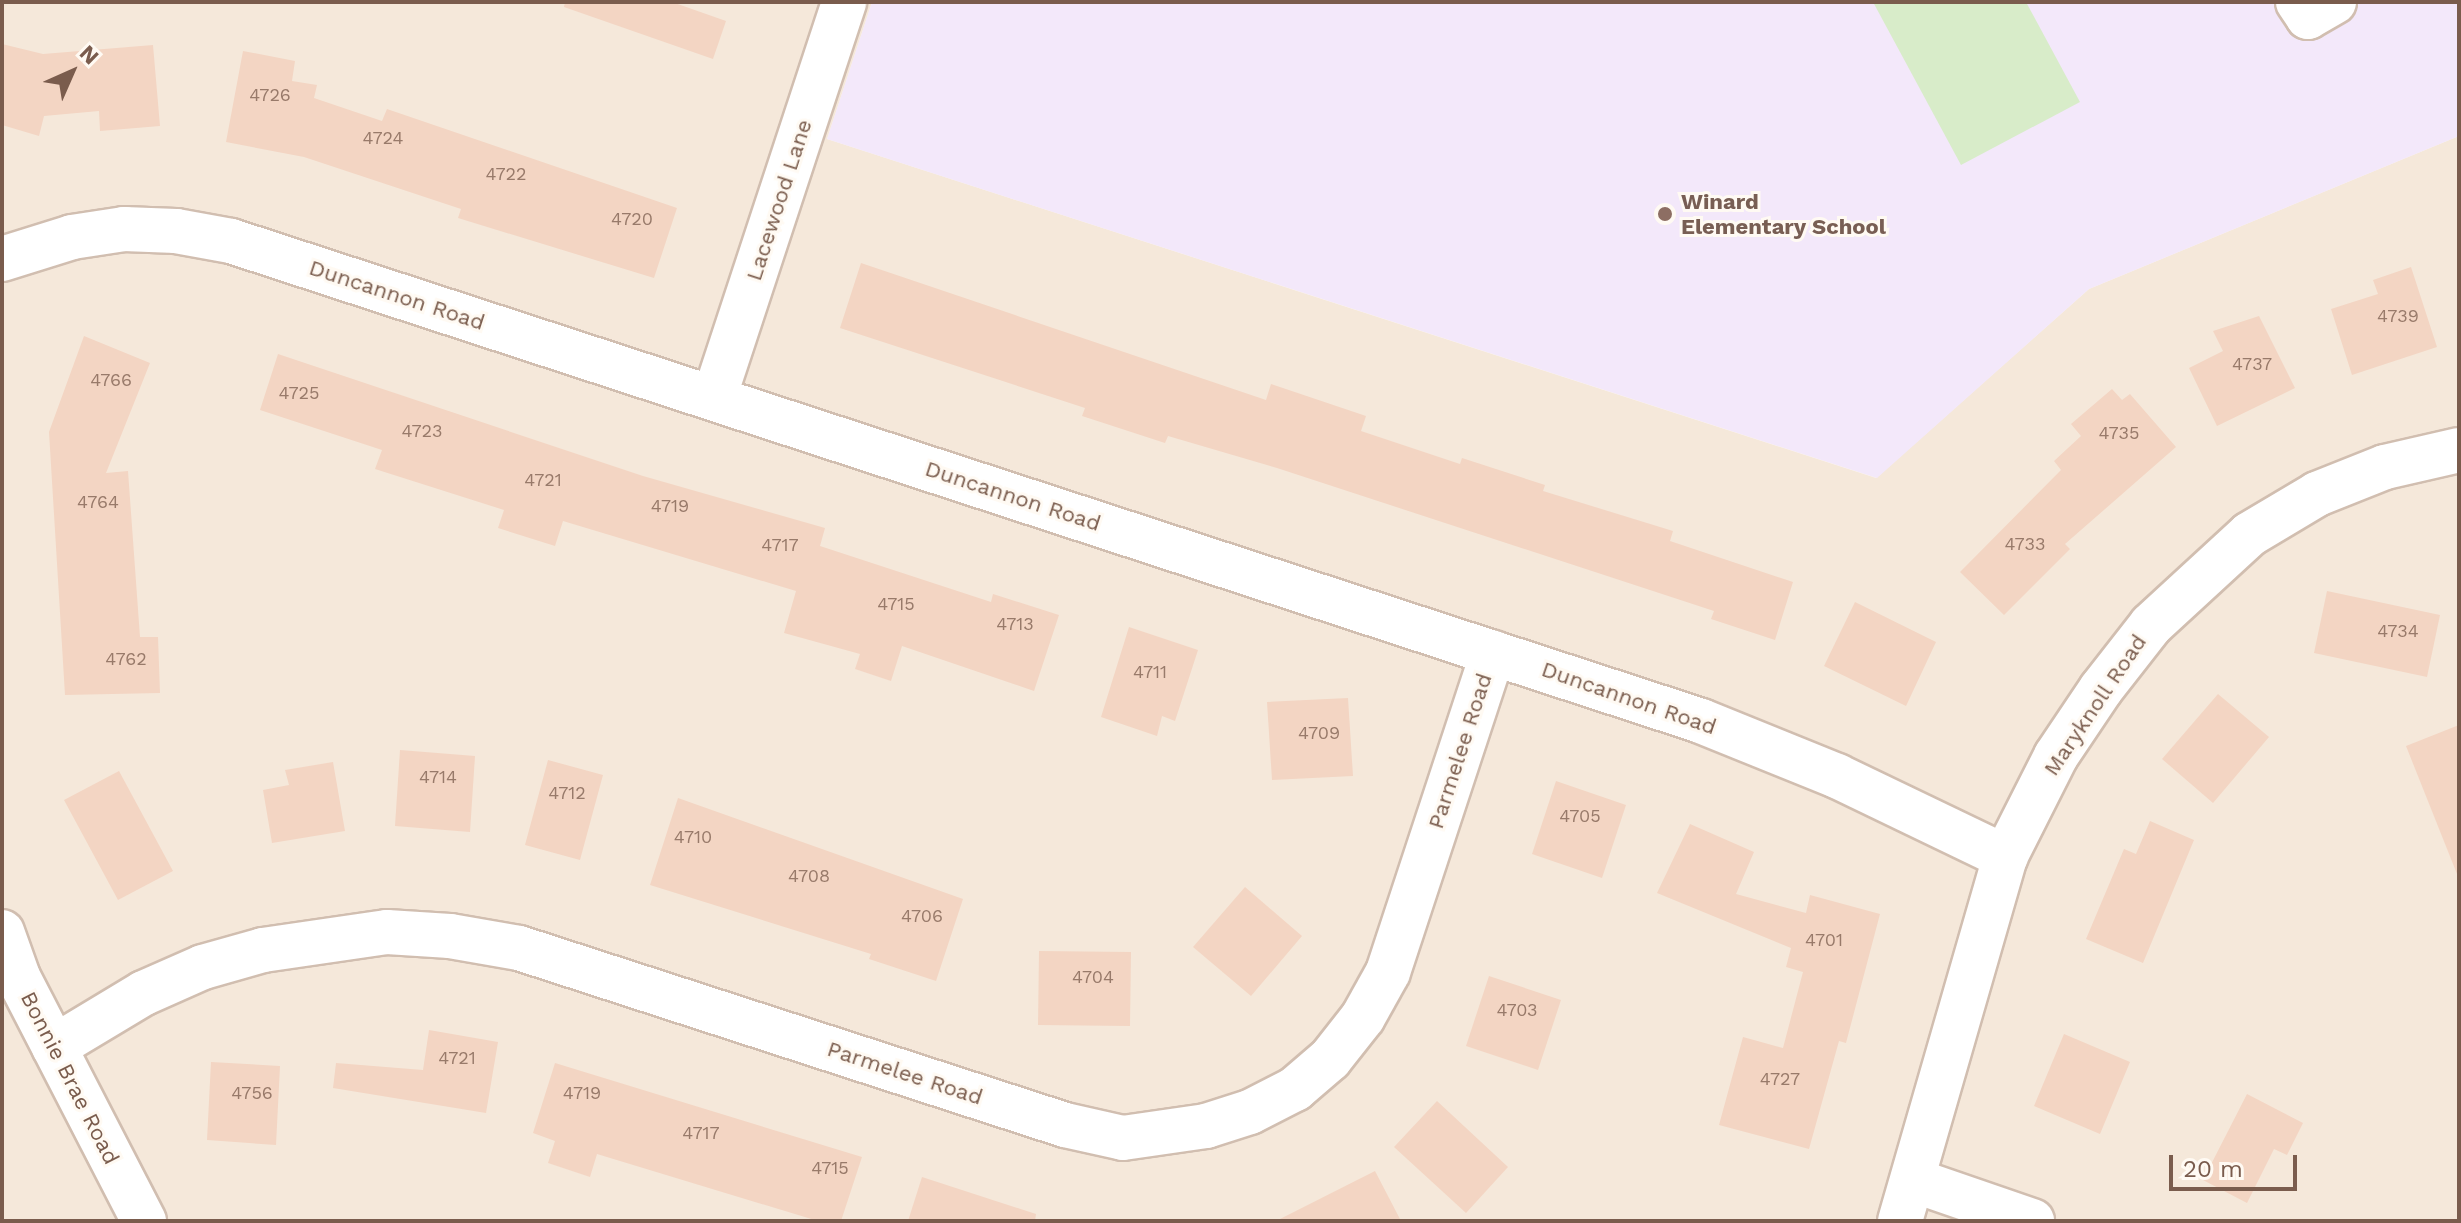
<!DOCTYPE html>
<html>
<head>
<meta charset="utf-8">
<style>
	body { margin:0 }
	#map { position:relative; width:2461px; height:1223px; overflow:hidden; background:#fdf6ec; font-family:"Work Sans",sans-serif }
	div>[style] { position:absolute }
	.residential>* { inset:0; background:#f5e8da }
	.education>* { inset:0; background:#f3e8fa }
	.green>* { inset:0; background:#d8ecc9 }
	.building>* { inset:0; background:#f3d5c3 }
	.roads { filter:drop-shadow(2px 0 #d1beb0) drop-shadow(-2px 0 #d1beb0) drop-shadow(0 2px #d1beb0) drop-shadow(0 -2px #d1beb0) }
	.minor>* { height:44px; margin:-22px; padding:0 22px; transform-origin:22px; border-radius:22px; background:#fff }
	.dots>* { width:22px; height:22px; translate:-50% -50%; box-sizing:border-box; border:4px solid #fffaf3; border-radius:50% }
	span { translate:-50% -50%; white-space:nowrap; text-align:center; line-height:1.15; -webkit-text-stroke:6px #fffaf3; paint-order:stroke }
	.number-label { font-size:18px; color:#987a6a }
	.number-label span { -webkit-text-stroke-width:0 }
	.street-label { font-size:22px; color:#7a5c4d }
	.education-label { font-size:22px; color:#785e54; font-weight:700 }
	.left { translate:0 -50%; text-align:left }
	.frame { position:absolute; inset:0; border:4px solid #7a5c4d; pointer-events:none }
	.north { position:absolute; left:32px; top:32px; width:80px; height:80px; -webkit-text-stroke:6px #fffaf3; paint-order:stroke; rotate:45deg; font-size:22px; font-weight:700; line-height:32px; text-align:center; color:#7a5c4d }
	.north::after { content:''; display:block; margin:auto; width:28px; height:36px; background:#7a5c4d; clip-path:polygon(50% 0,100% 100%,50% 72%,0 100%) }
	.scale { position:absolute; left:2169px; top:1155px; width:128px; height:36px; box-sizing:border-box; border:4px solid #7a5c4d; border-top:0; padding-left:10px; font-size:24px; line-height:28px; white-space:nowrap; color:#7a5c4d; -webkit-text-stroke:6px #fffaf3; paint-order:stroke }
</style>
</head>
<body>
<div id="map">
	<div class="residential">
		<i style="clip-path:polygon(2px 2px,872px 2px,827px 139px,1876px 478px,2089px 289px,2459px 136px,2459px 1221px,2px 1221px)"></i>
	</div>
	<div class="education">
		<i style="clip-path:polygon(872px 2px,2459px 2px,2459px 136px,2089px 289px,1877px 478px,827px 139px)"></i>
	</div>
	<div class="green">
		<i style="clip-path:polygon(1873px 2px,2026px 2px,2080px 102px,1961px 165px)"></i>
	</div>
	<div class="building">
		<i style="clip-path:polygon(565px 2px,672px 2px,726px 21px,713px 59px,564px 7px)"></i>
		<i style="clip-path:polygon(2px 44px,43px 54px,153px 45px,160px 126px,100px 131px,99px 111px,44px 116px,39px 136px,2px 125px)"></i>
		<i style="clip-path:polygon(243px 51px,295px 61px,292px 81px,317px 85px,314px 98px,382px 121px,387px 109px,677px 208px,654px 278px,458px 218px,461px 209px,304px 157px,226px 142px)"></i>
		<i style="clip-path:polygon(861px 263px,1266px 400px,1271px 384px,1366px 416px,1361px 431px,1460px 464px,1462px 458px,1545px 485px,1543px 491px,1673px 531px,1670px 541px,1793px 582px,1775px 640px,1711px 619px,1714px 611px,1277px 468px,1168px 436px,1165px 443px,1082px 416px,1085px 408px,840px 328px)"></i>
		<i style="clip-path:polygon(2411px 267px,2437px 347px,2352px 375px,2331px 309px,2378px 294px,2373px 280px)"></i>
		<i style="clip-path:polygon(2259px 316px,2295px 388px,2217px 426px,2189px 368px,2223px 351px,2213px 331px)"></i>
		<i style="clip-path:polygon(84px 336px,150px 363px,106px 473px,128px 471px,140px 637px,158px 637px,160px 693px,65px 695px,49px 432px)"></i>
		<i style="clip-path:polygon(278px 354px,643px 476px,825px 528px,820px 546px,991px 602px,993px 594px,1059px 615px,1034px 691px,902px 646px,891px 681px,855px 669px,860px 654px,784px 633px,796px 591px,563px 521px,555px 546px,498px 528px,504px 510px,375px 469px,382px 450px,260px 410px)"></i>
		<i style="clip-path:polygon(2112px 389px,2122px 400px,2130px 394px,2176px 447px,2065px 544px,2070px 549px,2004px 615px,1960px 572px,2061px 470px,2054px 461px,2081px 436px,2071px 424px)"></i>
		<i style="clip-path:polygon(2327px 591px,2440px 615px,2427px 677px,2314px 653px)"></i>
		<i style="clip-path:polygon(1855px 602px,1936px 642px,1906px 706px,1824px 666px)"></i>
		<i style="clip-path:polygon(1129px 627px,1198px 650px,1175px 721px,1162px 716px,1157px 736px,1101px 717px)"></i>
		<i style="clip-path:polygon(2218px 694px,2269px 737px,2213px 803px,2162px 759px)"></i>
		<i style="clip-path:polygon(1348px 698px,1353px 776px,1272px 780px,1267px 702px)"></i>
		<i style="clip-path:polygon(2459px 725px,2459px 873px,2457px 874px,2406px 746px)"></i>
		<i style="clip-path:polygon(400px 750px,475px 756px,470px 832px,395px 826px)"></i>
		<i style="clip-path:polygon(548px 760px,603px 775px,580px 860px,525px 845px)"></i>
		<i style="clip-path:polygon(333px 762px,345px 831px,272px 843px,263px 790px,289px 785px,285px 770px)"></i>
		<i style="clip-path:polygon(119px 771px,173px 871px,118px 900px,64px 800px)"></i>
		<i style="clip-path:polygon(1556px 781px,1626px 805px,1602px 878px,1532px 854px)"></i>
		<i style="clip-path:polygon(678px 798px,963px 899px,936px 981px,869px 959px,871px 954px,650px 885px)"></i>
		<i style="clip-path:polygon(2150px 821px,2194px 840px,2143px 963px,2086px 939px,2124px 849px,2136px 854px)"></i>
		<i style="clip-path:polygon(1690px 824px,1754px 852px,1736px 894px,1806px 913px,1810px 895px,1880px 914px,1846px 1043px,1839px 1041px,1809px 1149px,1719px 1125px,1743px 1037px,1783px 1048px,1803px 972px,1786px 967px,1791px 948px,1657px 893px)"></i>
		<i style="clip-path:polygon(1245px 887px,1302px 936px,1251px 996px,1193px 947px)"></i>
		<i style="clip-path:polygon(1039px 951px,1131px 952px,1130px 1026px,1038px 1025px)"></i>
		<i style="clip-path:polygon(1489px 976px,1561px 1000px,1538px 1070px,1466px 1046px)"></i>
		<i style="clip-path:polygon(429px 1030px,498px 1042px,486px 1113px,333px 1088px,336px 1063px,423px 1070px)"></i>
		<i style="clip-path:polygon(2064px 1034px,2130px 1062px,2100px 1134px,2034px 1106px)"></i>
		<i style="clip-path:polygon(211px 1062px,280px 1066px,276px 1145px,207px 1140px)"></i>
		<i style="clip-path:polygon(555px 1063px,862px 1157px,841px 1221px,818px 1221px,597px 1154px,590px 1177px,548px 1163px,555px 1141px,533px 1133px)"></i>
		<i style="clip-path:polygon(2247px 1094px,2303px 1123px,2287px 1155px,2274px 1149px,2247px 1203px,2203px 1180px)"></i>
		<i style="clip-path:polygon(1437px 1101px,1508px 1167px,1466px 1213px,1394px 1147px)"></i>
		<i style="clip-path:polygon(1375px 1171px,1401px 1221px,1276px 1221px)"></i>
		<i style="clip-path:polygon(922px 1177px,1036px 1214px,1035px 1221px,908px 1221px)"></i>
	</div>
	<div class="roads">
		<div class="minor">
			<i style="left:2298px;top:2px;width:18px;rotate:56deg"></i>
			<i style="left:2308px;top:17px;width:30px;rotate:-30deg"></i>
			<i style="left:2px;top:259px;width:73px;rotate:-17.4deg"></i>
			<i style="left:72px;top:237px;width:53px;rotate:-8.7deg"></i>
			<i style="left:124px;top:229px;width:52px;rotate:2.2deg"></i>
			<i style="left:176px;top:231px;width:56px;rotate:10.3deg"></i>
			<i style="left:231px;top:241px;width:1546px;rotate:18.08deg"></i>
			<i style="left:1701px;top:721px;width:147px;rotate:22deg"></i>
			<i style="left:1837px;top:776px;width:187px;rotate:25.7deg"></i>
			<i style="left:714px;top:398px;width:417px;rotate:-71.8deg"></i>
			<i style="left:2px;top:932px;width:48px;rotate:70.4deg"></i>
			<i style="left:18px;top:977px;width:275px;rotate:62.7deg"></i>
			<i style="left:54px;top:1047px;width:105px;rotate:-31deg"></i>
			<i style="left:144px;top:993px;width:64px;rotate:-23.8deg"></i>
			<i style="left:203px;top:967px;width:62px;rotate:-15.8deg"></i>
			<i style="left:263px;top:950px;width:125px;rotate:-8.3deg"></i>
			<i style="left:387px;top:932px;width:63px;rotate:3.6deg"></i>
			<i style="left:450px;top:936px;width:70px;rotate:9.9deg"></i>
			<i style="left:519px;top:948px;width:574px;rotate:17.96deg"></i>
			<i style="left:1065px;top:1125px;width:59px;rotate:12.6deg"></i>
			<i style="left:1123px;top:1138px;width:84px;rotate:-8.2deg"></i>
			<i style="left:1206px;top:1126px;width:46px;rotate:-17.7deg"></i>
			<i style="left:1250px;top:1112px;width:51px;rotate:-27.1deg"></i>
			<i style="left:1295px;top:1089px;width:46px;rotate:-40.6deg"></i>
			<i style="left:1330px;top:1059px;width:53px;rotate:-51.8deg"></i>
			<i style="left:1363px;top:1017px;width:51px;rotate:-60.9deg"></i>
			<i style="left:1388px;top:972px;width:336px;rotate:-71.8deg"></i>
			<i style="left:1913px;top:1180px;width:126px;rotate:19deg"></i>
			<i style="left:1900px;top:1221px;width:379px;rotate:-73.9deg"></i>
			<i style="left:2005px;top:857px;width:113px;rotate:-63.2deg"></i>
			<i style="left:2056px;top:756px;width:81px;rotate:-56.1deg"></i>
			<i style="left:2101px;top:689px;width:81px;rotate:-52deg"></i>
			<i style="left:2151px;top:625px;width:134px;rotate:-42.6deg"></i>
			<i style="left:2250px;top:534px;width:78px;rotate:-30.8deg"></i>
			<i style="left:2317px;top:494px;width:73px;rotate:-21.7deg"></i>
			<i style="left:2385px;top:467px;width:76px;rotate:-12.9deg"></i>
		</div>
	</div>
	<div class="dots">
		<i style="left:1665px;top:214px;background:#8d6e63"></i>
	</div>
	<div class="number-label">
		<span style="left:270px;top:95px">4726</span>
		<span style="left:383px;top:138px">4724</span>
		<span style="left:506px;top:174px">4722</span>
		<span style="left:632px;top:219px">4720</span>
		<span style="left:2398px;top:316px">4739</span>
		<span style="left:2252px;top:364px">4737</span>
		<span style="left:111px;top:380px">4766</span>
		<span style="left:299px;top:393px">4725</span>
		<span style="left:422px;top:431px">4723</span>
		<span style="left:2119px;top:433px">4735</span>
		<span style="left:543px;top:480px">4721</span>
		<span style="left:98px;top:502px">4764</span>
		<span style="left:670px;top:506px">4719</span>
		<span style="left:2025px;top:544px">4733</span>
		<span style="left:780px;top:545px">4717</span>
		<span style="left:896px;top:604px">4715</span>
		<span style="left:1015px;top:624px">4713</span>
		<span style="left:2398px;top:631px">4734</span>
		<span style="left:126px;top:659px">4762</span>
		<span style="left:1150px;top:672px">4711</span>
		<span style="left:1319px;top:733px">4709</span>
		<span style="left:438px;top:777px">4714</span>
		<span style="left:567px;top:793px">4712</span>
		<span style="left:1580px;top:816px">4705</span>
		<span style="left:693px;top:837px">4710</span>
		<span style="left:809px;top:876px">4708</span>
		<span style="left:922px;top:916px">4706</span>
		<span style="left:1824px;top:940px">4701</span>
		<span style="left:1093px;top:977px">4704</span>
		<span style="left:1517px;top:1010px">4703</span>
		<span style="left:457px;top:1058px">4721</span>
		<span style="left:1780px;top:1079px">4727</span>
		<span style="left:252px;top:1093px">4756</span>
		<span style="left:582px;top:1093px">4719</span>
		<span style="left:701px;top:1133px">4717</span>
		<span style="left:830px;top:1168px">4715</span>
	</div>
	<div class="street-label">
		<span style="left:779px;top:200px;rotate:-72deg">Lacewood Lane</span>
		<span style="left:397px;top:295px;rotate:18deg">Duncannon Road</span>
		<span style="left:1013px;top:496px;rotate:18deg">Duncannon Road</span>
		<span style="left:1629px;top:698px;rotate:19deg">Duncannon Road</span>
		<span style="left:2095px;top:705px;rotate:-56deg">Maryknoll Road</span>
		<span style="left:1460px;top:751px;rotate:-72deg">Parmelee Road</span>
		<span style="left:905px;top:1073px;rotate:18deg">Parmelee Road</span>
		<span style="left:70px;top:1078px;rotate:63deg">Bonnie Brae Road</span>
	</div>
	<div class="education-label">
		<span class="left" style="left:1681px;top:214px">Winard<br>Elementary School</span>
	</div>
	<div class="frame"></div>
	<div class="north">N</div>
	<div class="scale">20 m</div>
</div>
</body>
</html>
